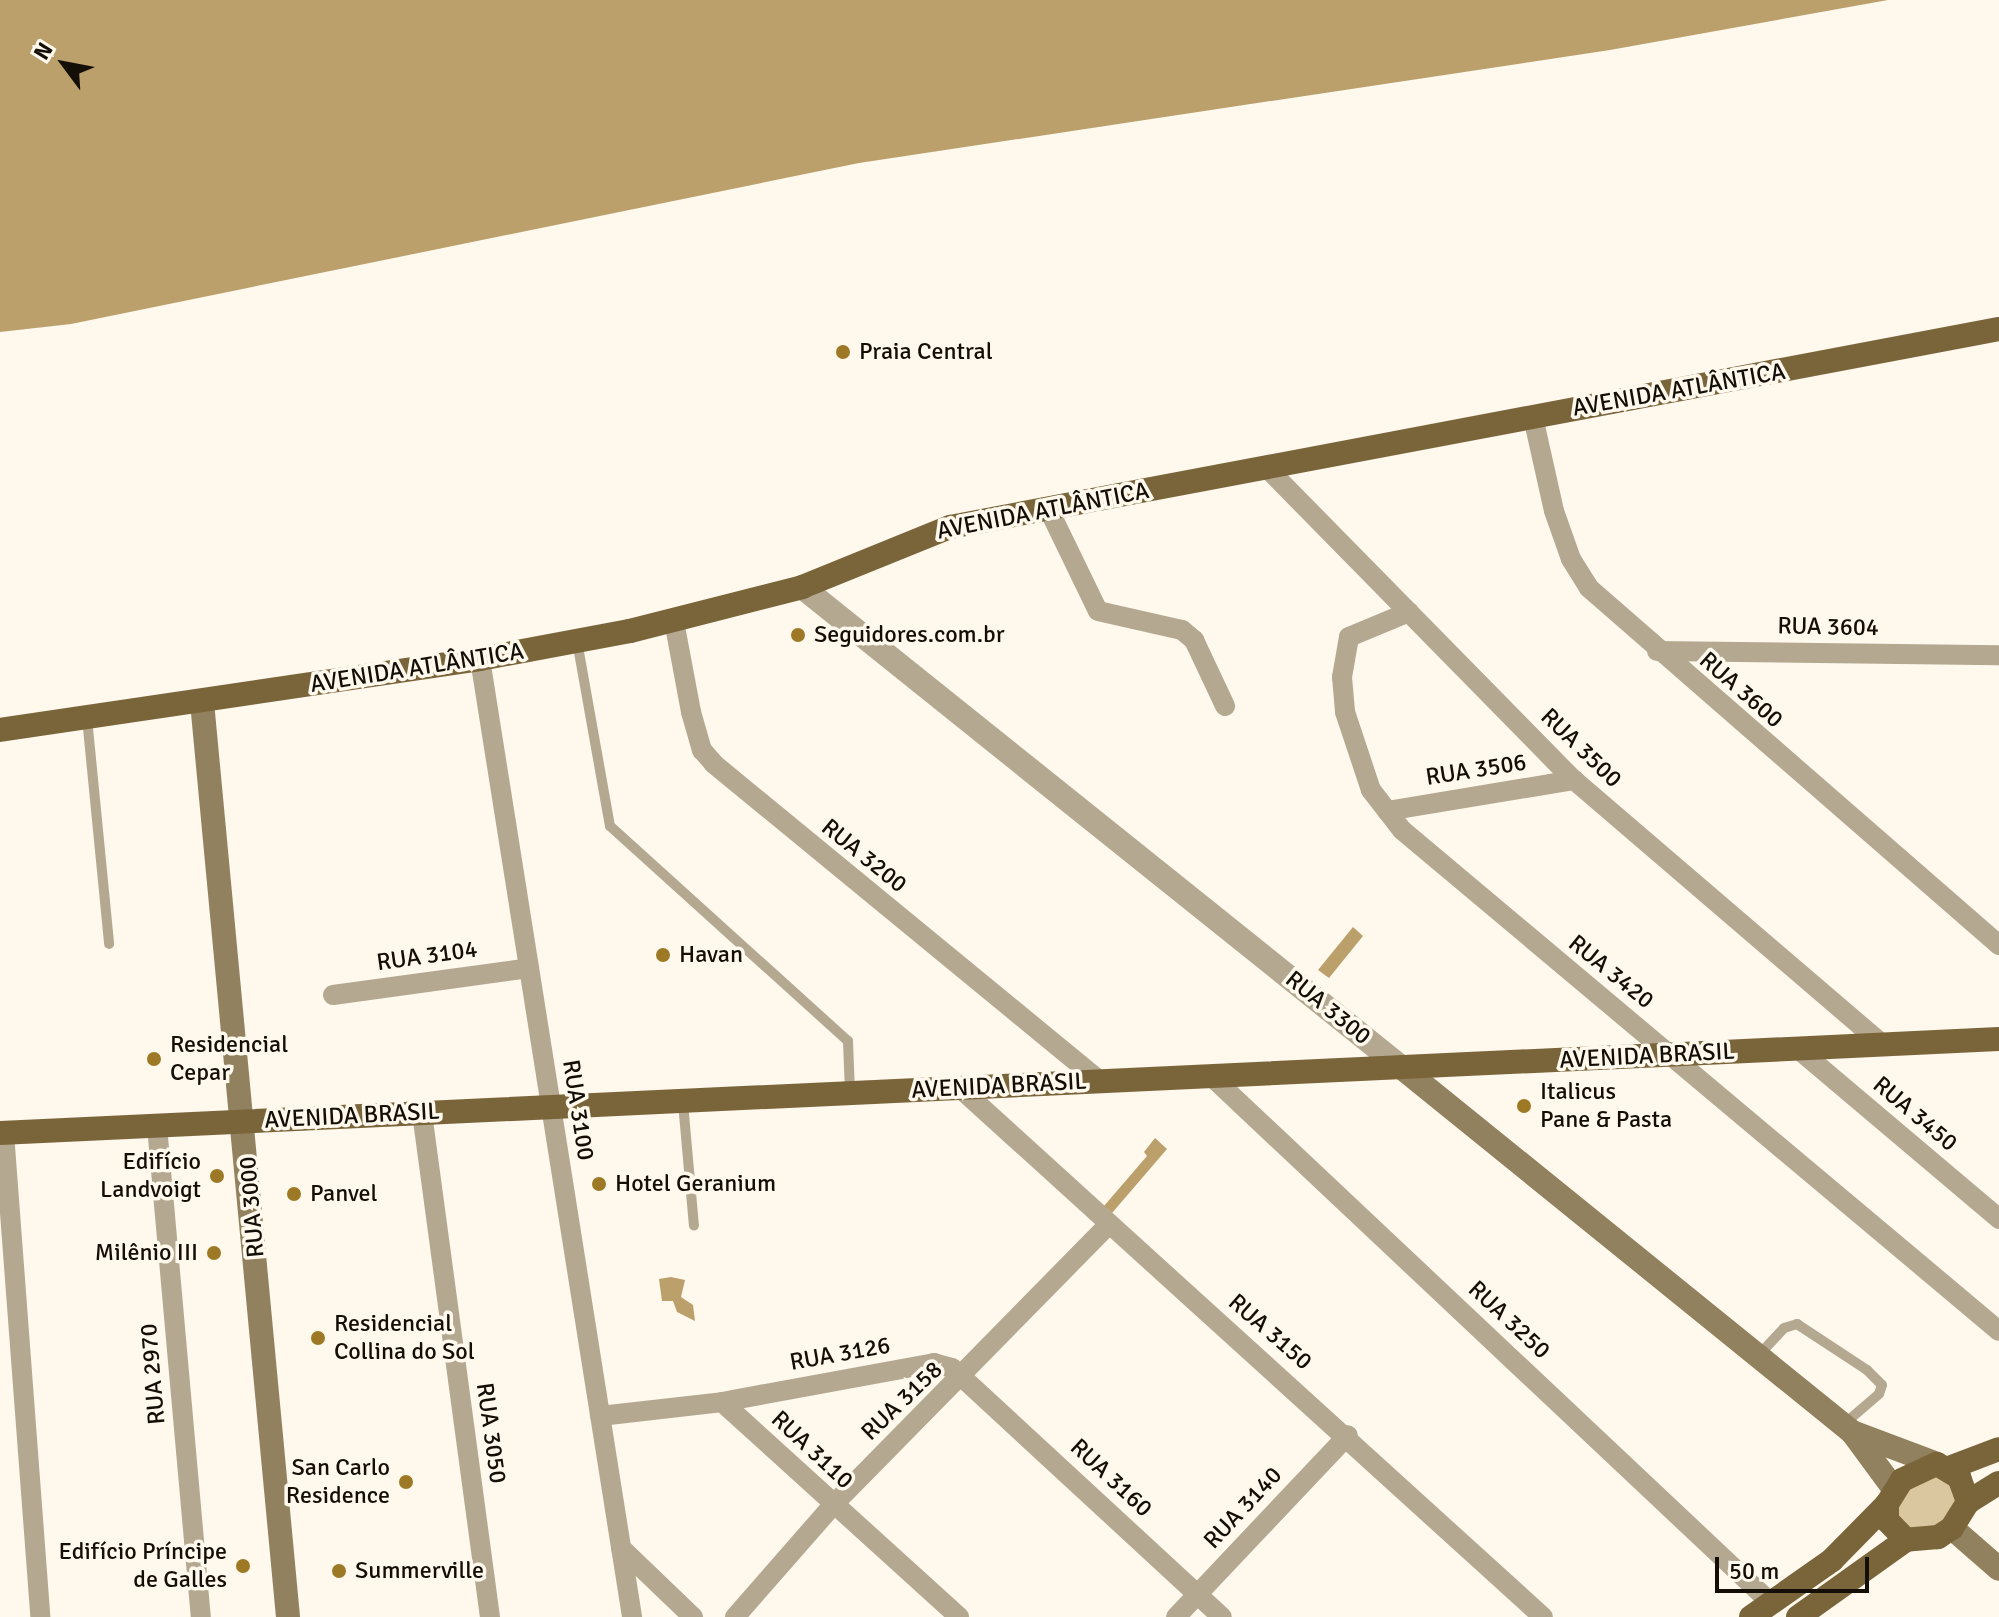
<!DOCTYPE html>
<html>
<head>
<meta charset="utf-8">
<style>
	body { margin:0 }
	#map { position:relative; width:1999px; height:1617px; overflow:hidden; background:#fef8ed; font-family:Signika,sans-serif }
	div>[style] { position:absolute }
	.green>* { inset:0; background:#dac69f }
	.water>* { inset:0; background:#bba06c }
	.service>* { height:10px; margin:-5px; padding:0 5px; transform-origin:5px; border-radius:5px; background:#b4a891 }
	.minor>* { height:20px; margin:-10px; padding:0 10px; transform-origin:10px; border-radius:10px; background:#b4a891 }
	.tertiary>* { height:24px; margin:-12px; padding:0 12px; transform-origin:12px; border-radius:12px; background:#b4a891 }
	.secondary>* { height:24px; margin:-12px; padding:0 12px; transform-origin:12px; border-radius:12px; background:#92815f }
	.primary>* { height:24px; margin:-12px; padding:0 12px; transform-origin:12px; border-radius:12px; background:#7a653b }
	.dots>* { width:22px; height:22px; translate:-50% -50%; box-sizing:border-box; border:4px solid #fef8ed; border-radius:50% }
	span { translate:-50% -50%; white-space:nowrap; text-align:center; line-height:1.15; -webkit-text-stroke:7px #fef8ed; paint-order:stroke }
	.poi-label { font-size:24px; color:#130e06 }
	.left { translate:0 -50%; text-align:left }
	.right { translate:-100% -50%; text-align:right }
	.street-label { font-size:24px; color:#130e06 }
	.north { position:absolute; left:24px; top:24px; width:80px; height:80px; -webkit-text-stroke:6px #fef8ed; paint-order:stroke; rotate:302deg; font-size:22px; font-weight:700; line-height:32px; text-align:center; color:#130e06 }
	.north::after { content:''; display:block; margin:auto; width:28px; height:36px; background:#130e06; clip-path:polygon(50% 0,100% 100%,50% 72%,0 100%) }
	.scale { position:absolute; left:1715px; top:1557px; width:154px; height:36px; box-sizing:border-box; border:4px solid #130e06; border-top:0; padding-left:10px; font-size:24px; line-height:28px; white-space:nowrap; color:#130e06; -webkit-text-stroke:6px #fef8ed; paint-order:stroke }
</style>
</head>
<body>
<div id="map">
	<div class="green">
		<i style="clip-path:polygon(1934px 1474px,1958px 1491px,1954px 1514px,1921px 1533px,1898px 1523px,1897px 1502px,1904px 1491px)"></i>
	</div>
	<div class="water">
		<i style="clip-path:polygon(0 0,1888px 0,1610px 50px,859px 163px,71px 324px,0 332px)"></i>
		<i style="clip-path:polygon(1353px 927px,1363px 936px,1329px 978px,1318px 970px)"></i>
		<i style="clip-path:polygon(1155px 1138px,1167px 1149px,1112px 1213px,1104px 1206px,1147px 1156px,1144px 1152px)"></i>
		<i style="clip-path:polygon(671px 1277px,685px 1280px,681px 1297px,693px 1305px,695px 1321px,677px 1312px,673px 1301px,662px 1301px,659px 1279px)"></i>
	</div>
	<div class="service">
		<i style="left:577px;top:641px;width:188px;rotate:79.9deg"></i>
		<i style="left:610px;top:826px;width:321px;rotate:42.1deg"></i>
		<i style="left:848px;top:1041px;width:51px;rotate:87.8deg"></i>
		<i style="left:87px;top:718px;width:227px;rotate:84.4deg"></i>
		<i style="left:683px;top:1103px;width:123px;rotate:84.9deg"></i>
		<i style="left:1758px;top:1356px;width:38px;rotate:-47deg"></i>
		<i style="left:1784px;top:1328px;width:14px;rotate:-17deg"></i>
		<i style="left:1797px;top:1324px;width:84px;rotate:33.3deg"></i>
		<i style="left:1867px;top:1370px;width:21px;rotate:45deg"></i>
		<i style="left:1882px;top:1385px;width:9px;rotate:108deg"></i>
		<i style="left:1879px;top:1394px;width:48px;rotate:139.3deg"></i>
	</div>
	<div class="minor">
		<i style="left:1533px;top:417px;width:96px;rotate:77.4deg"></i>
		<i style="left:1554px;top:511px;width:51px;rotate:70.5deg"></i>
		<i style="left:1571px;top:559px;width:34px;rotate:58deg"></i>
		<i style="left:1589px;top:588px;width:544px;rotate:41.05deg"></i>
		<i style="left:1266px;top:467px;width:439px;rotate:45.5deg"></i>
		<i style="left:1574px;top:780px;width:406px;rotate:40.6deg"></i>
		<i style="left:1048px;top:508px;width:114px;rotate:64.1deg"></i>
		<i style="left:1098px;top:611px;width:86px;rotate:12.7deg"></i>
		<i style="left:1182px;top:630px;width:16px;rotate:40deg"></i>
		<i style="left:1194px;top:640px;width:73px;rotate:64.8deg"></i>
		<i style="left:1409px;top:612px;width:65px;rotate:157.4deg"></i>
		<i style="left:1349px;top:637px;width:41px;rotate:99.9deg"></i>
		<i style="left:1342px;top:677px;width:35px;rotate:85deg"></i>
		<i style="left:1345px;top:712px;width:82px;rotate:71.6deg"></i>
		<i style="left:1371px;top:790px;width:51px;rotate:52.2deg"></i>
		<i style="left:1402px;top:830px;width:779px;rotate:40deg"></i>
		<i style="left:674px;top:621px;width:93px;rotate:79.4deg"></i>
		<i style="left:691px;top:712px;width:40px;rotate:74deg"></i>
		<i style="left:702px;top:750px;width:18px;rotate:49deg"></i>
		<i style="left:714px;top:764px;width:499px;rotate:39.4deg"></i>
		<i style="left:1657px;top:651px;width:342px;rotate:0.7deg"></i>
		<i style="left:480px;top:659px;width:970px;rotate:80.98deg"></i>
		<i style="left:1387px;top:811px;width:190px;rotate:-9.4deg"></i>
		<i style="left:333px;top:995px;width:198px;rotate:-7.8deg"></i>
		<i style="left:1797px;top:1048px;width:265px;rotate:40.2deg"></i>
		<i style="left:1211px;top:1076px;width:769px;rotate:43.26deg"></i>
		<i style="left:960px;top:1088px;width:787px;rotate:42.22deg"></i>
		<i style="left:422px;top:1113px;width:509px;rotate:82.32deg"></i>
		<i style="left:157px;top:1126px;width:493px;rotate:84.9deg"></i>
		<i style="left:4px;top:1133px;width:485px;rotate:85.7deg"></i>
		<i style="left:722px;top:1402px;width:320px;rotate:42.2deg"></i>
		<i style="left:600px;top:1416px;width:123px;rotate:-6.5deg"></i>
		<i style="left:722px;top:1402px;width:216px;rotate:-10.4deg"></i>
		<i style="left:934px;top:1363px;width:19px;rotate:16deg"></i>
		<i style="left:952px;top:1368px;width:367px;rotate:42.7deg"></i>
		<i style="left:621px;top:1548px;width:100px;rotate:43.8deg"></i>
		<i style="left:735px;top:1617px;width:149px;rotate:-48.8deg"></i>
		<i style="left:833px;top:1505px;width:394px;rotate:-45.5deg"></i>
		<i style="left:1176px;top:1617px;width:250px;rotate:-46.6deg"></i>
	</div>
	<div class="tertiary">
		<i style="left:802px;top:587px;width:768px;rotate:38.71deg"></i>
	</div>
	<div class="secondary">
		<i style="left:202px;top:702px;width:919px;rotate:84.63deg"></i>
		<i style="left:1401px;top:1067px;width:580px;rotate:38.98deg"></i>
		<i style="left:1852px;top:1432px;width:71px;rotate:53.6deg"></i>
		<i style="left:1852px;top:1432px;width:91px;rotate:20.6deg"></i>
		<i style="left:1952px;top:1528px;width:62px;rotate:41.1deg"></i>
	</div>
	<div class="primary">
		<i style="left:0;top:730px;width:485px;rotate:-8.4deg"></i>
		<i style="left:480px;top:659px;width:153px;rotate:-10.6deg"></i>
		<i style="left:630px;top:631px;width:178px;rotate:-14.3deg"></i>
		<i style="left:802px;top:587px;width:160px;rotate:-22.1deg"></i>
		<i style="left:950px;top:527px;width:1068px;rotate:-10.69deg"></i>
		<i style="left:0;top:1133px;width:2001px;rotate:-2.69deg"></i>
		<i style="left:1937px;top:1464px;width:26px;rotate:31deg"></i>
		<i style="left:1959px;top:1477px;width:27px;rotate:70deg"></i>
		<i style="left:1968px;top:1502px;width:31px;rotate:122deg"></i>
		<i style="left:1952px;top:1528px;width:17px;rotate:147deg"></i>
		<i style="left:1938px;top:1537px;width:32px;rotate:175deg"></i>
		<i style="left:1906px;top:1540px;width:28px;rotate:-134deg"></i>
		<i style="left:1887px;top:1520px;width:16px;rotate:-90deg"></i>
		<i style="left:1887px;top:1504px;width:28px;rotate:-58deg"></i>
		<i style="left:1902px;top:1480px;width:38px;rotate:-25deg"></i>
		<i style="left:1949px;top:1468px;width:53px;rotate:-20.8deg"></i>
		<i style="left:1968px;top:1502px;width:36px;rotate:-32deg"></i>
		<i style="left:1751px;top:1617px;width:99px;rotate:-35.1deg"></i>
		<i style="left:1832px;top:1560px;width:78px;rotate:-45.5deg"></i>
		<i style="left:1798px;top:1617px;width:133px;rotate:-35.5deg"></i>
	</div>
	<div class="dots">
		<i style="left:843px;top:352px;background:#9e7925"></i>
		<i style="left:798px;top:635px;background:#9e7925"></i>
		<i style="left:663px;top:955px;background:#9e7925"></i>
		<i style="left:154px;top:1059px;background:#9e7925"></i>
		<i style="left:1524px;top:1106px;background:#9e7925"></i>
		<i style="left:217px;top:1176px;background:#9e7925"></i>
		<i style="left:599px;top:1184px;background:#9e7925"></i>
		<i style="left:294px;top:1194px;background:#9e7925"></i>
		<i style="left:214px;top:1253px;background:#9e7925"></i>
		<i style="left:318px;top:1338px;background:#9e7925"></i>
		<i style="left:406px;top:1482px;background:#9e7925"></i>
		<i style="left:243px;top:1566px;background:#9e7925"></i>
		<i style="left:339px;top:1571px;background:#9e7925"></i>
	</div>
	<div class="poi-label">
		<span class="left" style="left:859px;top:352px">Praia Central</span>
		<span class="left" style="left:814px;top:635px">Seguidores.com.br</span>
		<span class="left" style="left:679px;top:955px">Havan</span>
		<span class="left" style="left:170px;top:1059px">Residencial<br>Cepar</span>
		<span class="left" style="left:1540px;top:1106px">Italicus<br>Pane &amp; Pasta</span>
		<span class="right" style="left:201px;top:1176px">Edifício<br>Landvoigt</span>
		<span class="left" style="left:615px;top:1184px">Hotel Geranium</span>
		<span class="left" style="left:310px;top:1194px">Panvel</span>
		<span class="right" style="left:198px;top:1253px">Milênio III</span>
		<span class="left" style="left:334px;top:1338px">Residencial<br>Collina do Sol</span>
		<span class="right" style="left:390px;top:1482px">San Carlo<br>Residence</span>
		<span class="right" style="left:227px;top:1566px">Edifício Príncipe<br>de Galles</span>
		<span class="left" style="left:355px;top:1571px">Summerville</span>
	</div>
	<div class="street-label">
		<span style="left:1679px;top:390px;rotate:-10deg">AVENIDA ATLÂNTICA</span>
		<span style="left:1043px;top:511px;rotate:-11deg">AVENIDA ATLÂNTICA</span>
		<span style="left:1828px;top:627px;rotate:1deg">RUA 3604</span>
		<span style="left:417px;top:668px;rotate:-9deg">AVENIDA ATLÂNTICA</span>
		<span style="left:1741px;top:690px;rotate:41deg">RUA 3600</span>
		<span style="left:1581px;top:748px;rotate:44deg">RUA 3500</span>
		<span style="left:1476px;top:770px;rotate:-9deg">RUA 3506</span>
		<span style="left:864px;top:856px;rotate:39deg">RUA 3200</span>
		<span style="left:427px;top:956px;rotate:-8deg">RUA 3104</span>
		<span style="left:1611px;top:972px;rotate:39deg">RUA 3420</span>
		<span style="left:1328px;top:1008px;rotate:39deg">RUA 3300</span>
		<span style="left:1647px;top:1056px;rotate:-3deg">AVENIDA BRASIL</span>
		<span style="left:999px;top:1086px;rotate:-3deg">AVENIDA BRASIL</span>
		<span style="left:578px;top:1110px;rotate:81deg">RUA 3100</span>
		<span style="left:1915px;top:1114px;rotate:40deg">RUA 3450</span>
		<span style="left:352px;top:1116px;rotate:-3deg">AVENIDA BRASIL</span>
		<span style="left:252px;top:1207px;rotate:-95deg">RUA 3000</span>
		<span style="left:1509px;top:1320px;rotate:43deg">RUA 3250</span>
		<span style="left:1270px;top:1332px;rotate:41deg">RUA 3150</span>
		<span style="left:840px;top:1354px;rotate:-10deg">RUA 3126</span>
		<span style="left:153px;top:1374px;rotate:-95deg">RUA 2970</span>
		<span style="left:902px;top:1401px;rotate:-44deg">RUA 3158</span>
		<span style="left:491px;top:1433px;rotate:82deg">RUA 3050</span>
		<span style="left:812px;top:1450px;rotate:43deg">RUA 3110</span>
		<span style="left:1111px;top:1478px;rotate:43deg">RUA 3160</span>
		<span style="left:1243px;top:1508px;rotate:-47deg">RUA 3140</span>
	</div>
	<div class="north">N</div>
	<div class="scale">50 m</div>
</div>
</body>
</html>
